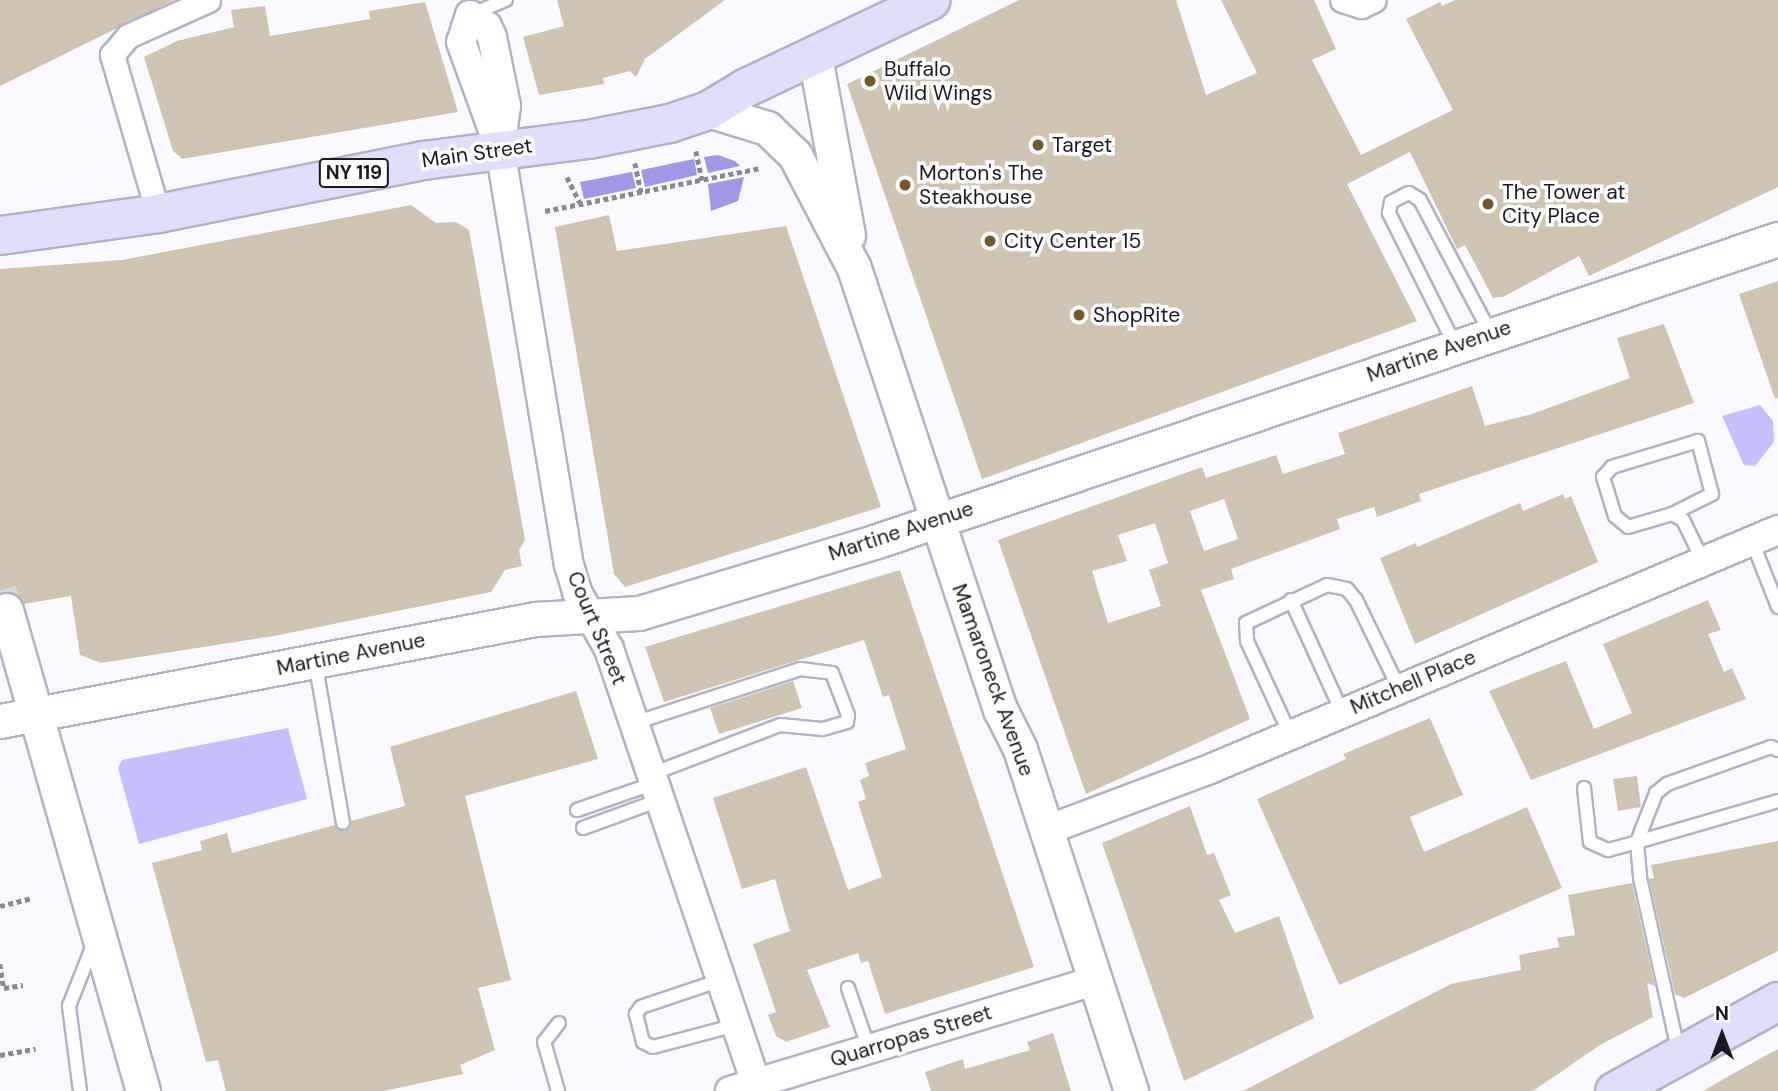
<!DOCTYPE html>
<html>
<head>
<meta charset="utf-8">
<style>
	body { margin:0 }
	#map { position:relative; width:1778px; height:1091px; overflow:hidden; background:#f9f9fd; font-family:"DM Sans",sans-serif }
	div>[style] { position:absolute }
	.green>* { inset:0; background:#c4c0fd }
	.water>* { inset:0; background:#9f98e5 }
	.building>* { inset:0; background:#cfc4b2 }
	.secondary-tunnel>* { height:33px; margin-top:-16.5px; transform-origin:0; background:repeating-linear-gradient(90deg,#d8d7dc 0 33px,transparent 0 50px) }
	.path>* { height:4.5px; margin-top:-2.25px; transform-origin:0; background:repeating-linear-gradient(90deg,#8a898f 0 5px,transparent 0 8.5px) }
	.roads { filter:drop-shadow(2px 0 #b2b2c5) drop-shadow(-2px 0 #b2b2c5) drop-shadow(0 2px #b2b2c5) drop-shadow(0 -2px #b2b2c5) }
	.service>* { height:12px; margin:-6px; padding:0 6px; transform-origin:6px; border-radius:6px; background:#fff }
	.minor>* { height:23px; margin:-11.5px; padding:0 11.5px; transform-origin:11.5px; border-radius:11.5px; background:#fff }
	.tertiary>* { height:28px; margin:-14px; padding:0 14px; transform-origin:14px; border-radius:14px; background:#fff }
	.secondary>* { height:33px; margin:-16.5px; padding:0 16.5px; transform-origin:16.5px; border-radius:16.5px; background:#fff }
	.primary>* { height:37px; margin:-18.5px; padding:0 18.5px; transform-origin:18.5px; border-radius:18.5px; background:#dfdefb }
	.dots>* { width:19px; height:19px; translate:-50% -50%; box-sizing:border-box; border:4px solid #fff; border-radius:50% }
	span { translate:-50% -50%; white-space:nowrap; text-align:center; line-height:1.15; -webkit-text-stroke:7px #fff; paint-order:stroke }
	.shield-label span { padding:2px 5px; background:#fff; border:2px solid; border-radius:5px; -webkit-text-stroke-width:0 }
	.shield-label { font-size:19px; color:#1a1920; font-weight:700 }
	.poi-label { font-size:21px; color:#1a1920 }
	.left { translate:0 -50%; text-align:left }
	.street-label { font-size:21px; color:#1a1920 }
	.north { position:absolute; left:1687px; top:1000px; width:70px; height:70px; -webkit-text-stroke:5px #fff; paint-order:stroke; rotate:0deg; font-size:19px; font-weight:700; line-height:28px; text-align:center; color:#1a1920 }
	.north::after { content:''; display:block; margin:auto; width:24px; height:32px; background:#1a1920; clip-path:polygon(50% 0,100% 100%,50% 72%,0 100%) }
</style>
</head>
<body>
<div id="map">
	<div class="green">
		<i style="clip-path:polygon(1760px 405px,1773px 421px,1774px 442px,1755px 466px,1744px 465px,1722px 416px)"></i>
		<i style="clip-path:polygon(288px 728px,307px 799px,139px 844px,118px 768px,122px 760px)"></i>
	</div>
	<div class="water">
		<i style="clip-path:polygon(718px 155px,735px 161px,740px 166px,708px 173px,704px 157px)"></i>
		<i style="clip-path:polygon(694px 159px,697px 175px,645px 187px,641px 170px)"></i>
		<i style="clip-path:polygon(632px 172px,636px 188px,584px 199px,580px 182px)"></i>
		<i style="clip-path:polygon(744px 177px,738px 201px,711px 211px,708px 184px)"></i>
	</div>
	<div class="building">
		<i style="clip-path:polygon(0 0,174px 0,0 86px)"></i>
		<i style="clip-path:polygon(557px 0,725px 0,645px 59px,636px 77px,630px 71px,603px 78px,604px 84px,539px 95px,523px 37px,564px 26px)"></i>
		<i style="clip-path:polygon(1019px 0,1176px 0,1206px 95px,1257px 73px,1221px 0,1314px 0,1336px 49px,1312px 60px,1361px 155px,1453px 110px,1406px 19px,1440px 2px,1442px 6px,1455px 0,1778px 0,1778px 187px,1589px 276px,1579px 256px,1503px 297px,1493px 298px,1465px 245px,1457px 249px,1410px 152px,1347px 184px,1417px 321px,982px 479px,847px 84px)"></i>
		<i style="clip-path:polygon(425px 2px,458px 112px,182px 159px,173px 151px,144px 57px,177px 41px,234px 27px,231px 10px,265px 6px,270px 36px,370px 19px,369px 11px)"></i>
		<i style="clip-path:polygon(411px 205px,436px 223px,456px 222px,469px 230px,525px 540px,519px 550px,522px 566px,505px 570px,491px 592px,274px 636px,101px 663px,80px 655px,71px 596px,24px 604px,11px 592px,0 592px,0 269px,122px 260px)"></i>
		<i style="clip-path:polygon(609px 215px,617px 251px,786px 226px,881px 507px,625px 587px,614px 574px,555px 227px)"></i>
		<i style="clip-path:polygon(1778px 281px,1778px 398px,1775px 399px,1739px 294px)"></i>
		<i style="clip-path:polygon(evenodd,1664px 324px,1694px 403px,1419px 494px,1421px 501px,1377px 517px,1374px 507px,1337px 519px,1340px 529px,1231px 569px,1234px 579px,1201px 590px,1250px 719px,1086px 794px,998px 540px,1202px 467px,1206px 478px,1276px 455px,1283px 474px,1345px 454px,1338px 433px,1472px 386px,1485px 426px,1532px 414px,1630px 378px,1617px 338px,1664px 324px,1224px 499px,1238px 539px,1204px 551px,1190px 511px,1224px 499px,1664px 324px,1155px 523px,1168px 563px,1149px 570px,1161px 606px,1108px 623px,1092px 571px,1127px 561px,1118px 535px,1155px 523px)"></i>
		<i style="clip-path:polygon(1563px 494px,1565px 499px,1571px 496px,1598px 562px,1415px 644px,1380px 558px,1416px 543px,1417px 547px,1520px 503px,1523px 511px)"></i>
		<i style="clip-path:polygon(900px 570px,1034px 967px,885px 1014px,868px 961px,861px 963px,858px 953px,807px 970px,830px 1027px,786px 1042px,776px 1036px,768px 1015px,776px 1012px,753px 944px,790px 931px,775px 879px,742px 889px,713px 798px,806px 767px,848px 890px,882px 877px,858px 802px,866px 799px,860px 780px,869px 776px,865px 763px,906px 749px,889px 695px,883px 697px,864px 640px,664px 702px,645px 647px)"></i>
		<i style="clip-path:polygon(1708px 600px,1721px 630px,1708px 634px,1724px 672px,1732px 668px,1746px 699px,1531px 780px,1489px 691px,1566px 661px,1594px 729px,1632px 713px,1603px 644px)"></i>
		<i style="clip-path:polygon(793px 681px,802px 708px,719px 734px,710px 708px)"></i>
		<i style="clip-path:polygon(576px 691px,598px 759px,465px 796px,511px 980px,478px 988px,495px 1050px,460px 1065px,463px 1074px,384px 1091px,226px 1091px,218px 1060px,206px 1062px,152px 863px,202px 850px,200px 841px,227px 833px,232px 853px,335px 825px,345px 831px,351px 821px,405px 806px,390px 747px)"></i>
		<i style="clip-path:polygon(1430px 718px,1463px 795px,1410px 817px,1424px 852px,1527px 807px,1562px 888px,1339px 985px,1257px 799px,1346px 759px,1343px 754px)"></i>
		<i style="clip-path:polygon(1637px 776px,1641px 807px,1618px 811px,1613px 779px)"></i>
		<i style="clip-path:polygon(1190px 806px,1207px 855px,1214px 853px,1231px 895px,1219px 900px,1235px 933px,1279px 916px,1314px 1018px,1184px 1081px,1102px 843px)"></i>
		<i style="clip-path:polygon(1778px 841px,1778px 951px,1684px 998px,1675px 994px,1649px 879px,1654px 878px,1651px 865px)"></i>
		<i style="clip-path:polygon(1632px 883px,1655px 986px,1647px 983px,1653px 1017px,1600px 1045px,1533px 1091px,1243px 1091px,1451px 984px,1521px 970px,1519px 955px,1559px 947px,1557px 938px,1575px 935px,1568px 895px)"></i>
		<i style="clip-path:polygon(1053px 1033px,1071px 1091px,931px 1091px,925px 1072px,963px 1059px,965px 1069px,1030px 1050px,1027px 1042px)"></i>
		<i style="clip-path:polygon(1778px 1049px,1778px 1091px,1703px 1091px,1743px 1068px)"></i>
	</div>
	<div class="secondary-tunnel">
		<i style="left:0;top:590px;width:21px;rotate:73deg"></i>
	</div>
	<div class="path">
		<i style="left:696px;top:151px;width:30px;rotate:78deg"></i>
		<i style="left:635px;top:163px;width:30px;rotate:78deg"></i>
		<i style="left:567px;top:177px;width:30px;rotate:63deg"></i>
		<i style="left:545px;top:211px;width:219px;rotate:-11.3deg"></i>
		<i style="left:0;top:906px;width:32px;rotate:-14deg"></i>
		<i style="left:0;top:964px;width:24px;rotate:81deg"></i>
		<i style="left:4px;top:988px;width:19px;rotate:-9deg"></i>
		<i style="left:0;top:1055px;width:36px;rotate:-10deg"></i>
	</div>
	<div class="roads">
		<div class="service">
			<i style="left:470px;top:15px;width:39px;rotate:-23deg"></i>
			<i style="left:1455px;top:345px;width:148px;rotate:-116.6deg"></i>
			<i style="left:1389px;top:213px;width:11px;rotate:-80deg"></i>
			<i style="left:1391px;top:202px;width:20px;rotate:-27deg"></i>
			<i style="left:1409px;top:193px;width:13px;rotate:32deg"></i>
			<i style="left:1420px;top:200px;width:149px;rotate:62.1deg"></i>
			<i style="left:1672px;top:514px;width:45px;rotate:-26.6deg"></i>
			<i style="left:1712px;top:494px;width:55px;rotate:-104.8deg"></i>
			<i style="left:1698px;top:441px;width:90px;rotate:163.2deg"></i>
			<i style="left:1612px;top:467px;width:13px;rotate:132deg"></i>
			<i style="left:1603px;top:477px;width:41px;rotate:72.9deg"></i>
			<i style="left:1615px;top:516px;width:17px;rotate:40deg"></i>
			<i style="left:1628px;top:527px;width:46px;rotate:-16.5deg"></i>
			<i style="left:1672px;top:514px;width:13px;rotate:29deg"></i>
			<i style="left:1683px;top:520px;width:46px;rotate:64deg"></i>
			<i style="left:1752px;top:541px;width:71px;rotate:68.5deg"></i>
			<i style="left:1291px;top:600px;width:123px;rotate:65.5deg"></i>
			<i style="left:315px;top:661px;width:164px;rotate:80.2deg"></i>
			<i style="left:634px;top:723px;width:175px;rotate:-18deg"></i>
			<i style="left:800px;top:669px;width:32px;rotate:7deg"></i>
			<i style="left:832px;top:673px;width:45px;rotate:69.1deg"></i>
			<i style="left:848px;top:715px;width:7px;rotate:98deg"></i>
			<i style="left:847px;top:722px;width:26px;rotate:164deg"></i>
			<i style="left:822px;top:729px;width:42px;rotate:-174.6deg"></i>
			<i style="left:780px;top:725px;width:137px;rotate:159.1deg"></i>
			<i style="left:1290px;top:734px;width:102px;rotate:-114.8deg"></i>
			<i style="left:1247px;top:641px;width:18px;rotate:-93deg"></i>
			<i style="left:1246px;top:623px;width:89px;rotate:-25.1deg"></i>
			<i style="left:1327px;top:585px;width:20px;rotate:11deg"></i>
			<i style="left:1347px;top:589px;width:14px;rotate:51deg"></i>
			<i style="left:1356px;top:600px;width:98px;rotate:64deg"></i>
			<i style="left:1584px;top:788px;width:54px;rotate:83.7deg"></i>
			<i style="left:1590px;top:842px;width:20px;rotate:24deg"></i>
			<i style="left:1608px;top:850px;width:30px;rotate:-15deg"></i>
			<i style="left:1637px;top:842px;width:36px;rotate:85deg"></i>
			<i style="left:1640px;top:878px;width:176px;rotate:77.5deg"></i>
			<i style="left:577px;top:810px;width:83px;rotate:-19.1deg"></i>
			<i style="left:583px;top:828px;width:82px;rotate:-20deg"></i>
			<i style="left:1637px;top:842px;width:53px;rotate:-68.8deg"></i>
			<i style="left:1656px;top:793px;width:14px;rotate:-39deg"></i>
			<i style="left:1667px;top:784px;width:110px;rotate:-19.6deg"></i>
			<i style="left:1771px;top:747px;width:8px;rotate:23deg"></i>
			<i style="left:1637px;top:842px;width:147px;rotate:-16.2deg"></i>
			<i style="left:721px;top:980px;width:84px;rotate:161.4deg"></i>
			<i style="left:641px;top:1007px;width:9px;rotate:126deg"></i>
			<i style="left:636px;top:1014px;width:29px;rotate:76deg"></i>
			<i style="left:643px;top:1042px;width:11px;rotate:27deg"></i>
			<i style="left:653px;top:1047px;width:86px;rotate:-14.8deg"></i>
			<i style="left:848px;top:988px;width:65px;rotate:71deg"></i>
			<i style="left:80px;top:1091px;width:86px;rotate:-97.4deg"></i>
			<i style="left:69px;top:1006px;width:68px;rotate:-68.4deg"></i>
			<i style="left:558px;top:1091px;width:51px;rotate:-105.9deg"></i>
			<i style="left:544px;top:1042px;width:24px;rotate:-52deg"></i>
		</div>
		<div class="minor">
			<i style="left:1342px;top:0;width:20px;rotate:18deg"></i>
			<i style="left:1361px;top:6px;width:14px;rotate:-25deg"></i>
			<i style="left:158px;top:213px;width:165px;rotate:-106.2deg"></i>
			<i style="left:112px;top:55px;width:25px;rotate:-50deg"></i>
			<i style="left:128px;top:36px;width:88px;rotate:-24.2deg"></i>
		</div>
		<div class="tertiary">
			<i style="left:470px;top:15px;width:28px;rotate:108deg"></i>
			<i style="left:461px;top:42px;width:114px;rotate:70deg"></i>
			<i style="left:500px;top:149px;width:422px;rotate:80.6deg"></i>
			<i style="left:569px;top:565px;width:28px;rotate:73deg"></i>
			<i style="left:577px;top:592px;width:65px;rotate:60.7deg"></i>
			<i style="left:609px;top:649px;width:467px;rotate:71.3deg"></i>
			<i style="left:470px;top:15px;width:20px;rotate:33deg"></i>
			<i style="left:487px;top:26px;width:12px;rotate:66deg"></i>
			<i style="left:492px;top:37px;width:70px;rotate:78.5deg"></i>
			<i style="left:506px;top:106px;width:43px;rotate:97.9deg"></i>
			<i style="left:1047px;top:830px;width:174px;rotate:-20.5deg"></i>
			<i style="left:1210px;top:769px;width:616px;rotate:-22.82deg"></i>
			<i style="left:730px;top:1091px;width:378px;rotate:-16.8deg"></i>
		</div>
		<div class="secondary">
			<i style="left:815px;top:57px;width:181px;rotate:79.5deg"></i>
			<i style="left:708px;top:110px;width:62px;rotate:17deg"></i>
			<i style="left:767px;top:128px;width:39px;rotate:44deg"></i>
			<i style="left:795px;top:155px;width:127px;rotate:62.4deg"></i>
			<i style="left:854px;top:268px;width:465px;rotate:71.7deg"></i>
			<i style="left:1000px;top:709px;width:45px;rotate:63.4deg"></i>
			<i style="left:1020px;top:749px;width:360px;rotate:72deg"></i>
			<i style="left:6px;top:610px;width:500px;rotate:74.1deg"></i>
			<i style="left:0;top:721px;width:545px;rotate:-10.79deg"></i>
			<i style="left:535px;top:619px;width:104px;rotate:-3.3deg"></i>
			<i style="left:639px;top:613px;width:249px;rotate:-16.8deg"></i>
			<i style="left:877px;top:541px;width:950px;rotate:-18.53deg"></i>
		</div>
		<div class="primary">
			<i style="left:0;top:235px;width:160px;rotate:-7.9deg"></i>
			<i style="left:158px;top:213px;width:270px;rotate:-11.3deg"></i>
			<i style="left:423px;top:160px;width:166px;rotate:-7.3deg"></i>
			<i style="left:588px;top:139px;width:83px;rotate:-11.2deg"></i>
			<i style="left:669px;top:123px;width:41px;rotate:-18.4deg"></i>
			<i style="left:708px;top:110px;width:44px;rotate:-31.2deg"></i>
			<i style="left:746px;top:87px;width:204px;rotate:-25.3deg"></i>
			<i style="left:1614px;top:1091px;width:187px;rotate:-28.8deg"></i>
		</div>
	</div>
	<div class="dots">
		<i style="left:870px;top:81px;background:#725729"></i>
		<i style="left:1038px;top:145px;background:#725729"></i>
		<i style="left:905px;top:185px;background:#725729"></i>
		<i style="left:1488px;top:204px;background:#725729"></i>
		<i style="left:990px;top:241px;background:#725729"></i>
		<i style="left:1079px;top:315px;background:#725729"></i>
	</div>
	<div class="shield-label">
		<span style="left:354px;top:173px">NY 119</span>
	</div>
	<div class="poi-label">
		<span class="left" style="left:884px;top:81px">Buffalo<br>Wild Wings</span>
		<span class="left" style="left:1052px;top:145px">Target</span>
		<span class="left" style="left:919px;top:185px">Morton's The<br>Steakhouse</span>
		<span class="left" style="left:1502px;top:204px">The Tower at<br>City Place</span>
		<span class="left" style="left:1004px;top:241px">City Center 15</span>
		<span class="left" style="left:1093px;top:315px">ShopRite</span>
	</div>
	<div class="street-label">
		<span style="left:477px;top:153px;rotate:-8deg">Main Street</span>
		<span style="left:1439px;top:351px;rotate:-19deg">Martine Avenue</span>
		<span style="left:901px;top:531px;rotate:-18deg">Martine Avenue</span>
		<span style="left:597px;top:628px;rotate:67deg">Court Street</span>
		<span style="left:351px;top:654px;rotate:-11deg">Martine Avenue</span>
		<span style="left:993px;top:680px;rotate:70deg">Mamaroneck Avenue</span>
		<span style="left:1413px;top:682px;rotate:-23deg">Mitchell Place</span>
		<span style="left:911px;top:1036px;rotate:-17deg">Quarropas Street</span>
	</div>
	<div class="north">N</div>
</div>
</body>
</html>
